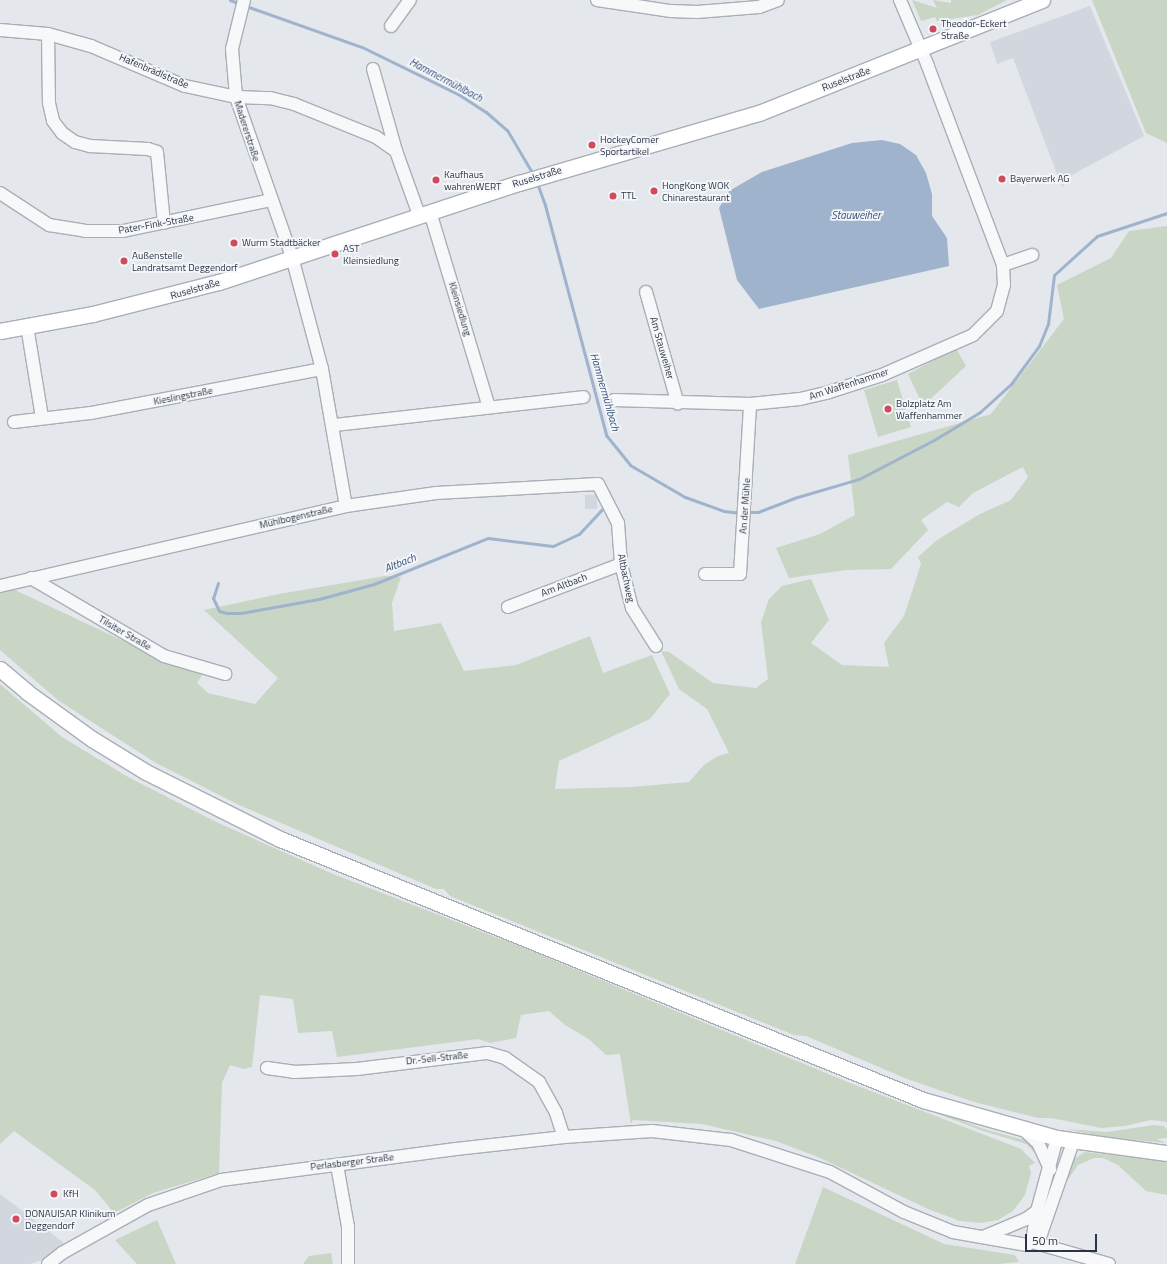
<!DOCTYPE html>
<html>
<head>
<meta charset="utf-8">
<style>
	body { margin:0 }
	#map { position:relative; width:1167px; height:1264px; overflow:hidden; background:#e4e7ec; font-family:"Titillium Web",sans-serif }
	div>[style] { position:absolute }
	.built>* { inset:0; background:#d2d6de }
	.green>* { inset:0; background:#c9d6c5 }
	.water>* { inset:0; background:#9fb4cc }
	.stream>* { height:3px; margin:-1.5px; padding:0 1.5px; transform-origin:1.5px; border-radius:1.5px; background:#9fb4cc }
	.roads { filter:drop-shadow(1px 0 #a9aeb7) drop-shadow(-1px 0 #a9aeb7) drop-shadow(0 1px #a9aeb7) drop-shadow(0 -1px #a9aeb7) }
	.minor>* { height:12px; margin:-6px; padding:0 6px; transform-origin:6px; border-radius:6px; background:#f7f8fa }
	.major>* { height:15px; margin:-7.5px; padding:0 7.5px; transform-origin:7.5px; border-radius:7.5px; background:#fff }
	.dots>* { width:11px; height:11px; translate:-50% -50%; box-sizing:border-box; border:2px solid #f4f6f9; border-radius:50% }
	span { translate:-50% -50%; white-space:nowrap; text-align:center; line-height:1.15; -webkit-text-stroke:3.5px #f4f6f9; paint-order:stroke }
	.poi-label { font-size:10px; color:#2b3445 }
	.left { translate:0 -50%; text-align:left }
	.street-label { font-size:10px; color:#2b3445 }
	.water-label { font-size:11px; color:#34527a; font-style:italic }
	.scale { position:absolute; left:1025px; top:1234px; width:72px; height:18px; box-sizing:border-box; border:2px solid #2b3445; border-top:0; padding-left:5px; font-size:12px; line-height:14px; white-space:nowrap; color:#2b3445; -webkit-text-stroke:3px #f4f6f9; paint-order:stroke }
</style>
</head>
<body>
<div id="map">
	<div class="built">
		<i style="clip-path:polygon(1090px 6px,1144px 136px,1072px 175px,1062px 187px,1013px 58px,997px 64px,990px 42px)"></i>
		<i style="clip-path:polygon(585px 495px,597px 495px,597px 509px,585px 509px)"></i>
		<i style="clip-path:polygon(0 1194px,64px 1243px,41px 1260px,30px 1264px,0 1264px)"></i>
	</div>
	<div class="green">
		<i style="clip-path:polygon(912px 0,937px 8px,933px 0,951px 3px,951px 0,1007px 0,978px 15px,937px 21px,935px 17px,921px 21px)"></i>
		<i style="clip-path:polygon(1092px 0,1167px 0,1167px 143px,1146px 133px)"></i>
		<i style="clip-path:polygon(1167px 226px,1167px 1122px,1151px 1120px,1125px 1126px,1101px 1128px,1051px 1118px,1038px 1118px,974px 1102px,907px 1079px,806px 1036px,794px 1035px,450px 896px,444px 889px,436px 889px,239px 805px,156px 763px,59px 701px,0 650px,0 583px,164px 660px,204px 672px,197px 683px,208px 693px,255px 704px,278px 678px,204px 610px,279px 594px,385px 576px,401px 577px,392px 603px,394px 631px,441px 623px,464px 671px,516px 665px,590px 636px,603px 673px,652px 655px,670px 694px,650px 719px,559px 761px,555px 789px,631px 787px,689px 782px,704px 765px,718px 756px,729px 753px,707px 709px,679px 689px,661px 651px,669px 652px,713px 683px,756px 688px,768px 679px,761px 622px,769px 599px,782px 586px,811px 579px,829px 620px,811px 643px,842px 665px,889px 667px,884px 643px,904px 616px,921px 564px,918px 557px,937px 540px,980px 514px,1011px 500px,1028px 477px,1023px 467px,973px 493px,959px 507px,947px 502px,921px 520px,928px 530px,891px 569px,847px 570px,789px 578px,776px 548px,820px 534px,855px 515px,848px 455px,991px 414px,1064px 319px,1057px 285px,1111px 258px,1129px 231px)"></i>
		<i style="clip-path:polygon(956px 348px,966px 366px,923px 406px,908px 374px)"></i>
		<i style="clip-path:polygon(897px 380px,911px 427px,878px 437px,864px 390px)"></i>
		<i style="clip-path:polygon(0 684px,62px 737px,128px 777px,216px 822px,333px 874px,524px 948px,850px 1083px,1021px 1149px,1035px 1163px,1029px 1166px,1031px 1173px,1025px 1195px,1013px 1211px,998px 1220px,980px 1223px,960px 1221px,928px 1209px,818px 1157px,776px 1141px,702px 1124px,633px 1120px,631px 1124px,620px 1054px,606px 1055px,590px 1040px,565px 1025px,549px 1011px,521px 1015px,516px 1038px,490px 1043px,478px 1039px,337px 1057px,332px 1031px,298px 1033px,293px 999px,260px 995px,252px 1067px,243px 1069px,230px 1065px,222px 1083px,219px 1173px,153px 1193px,114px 1213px,95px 1190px,14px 1131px,0 1144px)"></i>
		<i style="clip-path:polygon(916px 1103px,984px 1129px,1028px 1141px,1039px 1157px,1026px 1144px,983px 1131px,915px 1105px)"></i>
		<i style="clip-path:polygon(1154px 1125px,1164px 1126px,1167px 1130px,1167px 1138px,1156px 1139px,1167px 1143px,1110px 1138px,1066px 1129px,1107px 1132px)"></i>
		<i style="clip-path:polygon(1085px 1152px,1167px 1161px,1167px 1195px,1146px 1191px,1118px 1165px,1103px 1158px,1094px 1158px,1078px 1165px,1062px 1188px,1074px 1159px)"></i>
		<i style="clip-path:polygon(823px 1187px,944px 1244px,1015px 1255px,1019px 1262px,999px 1264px,795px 1264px)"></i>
		<i style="clip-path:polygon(157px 1220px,176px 1264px,137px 1264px,115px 1240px)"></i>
		<i style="clip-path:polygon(331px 1253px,333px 1264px,303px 1264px,309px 1256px)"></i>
	</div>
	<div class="water">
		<i style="clip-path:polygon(882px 140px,900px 144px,916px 155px,926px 173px,932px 194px,932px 216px,947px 238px,949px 266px,759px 309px,737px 280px,719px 208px,729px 191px,762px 172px,852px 143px)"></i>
	</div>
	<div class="stream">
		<i style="left:230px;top:0;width:12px;rotate:20deg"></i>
		<i style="left:246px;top:6px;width:123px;rotate:19.5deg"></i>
		<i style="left:362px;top:47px;width:107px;rotate:26.1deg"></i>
		<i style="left:458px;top:94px;width:33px;rotate:33deg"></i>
		<i style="left:486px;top:112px;width:28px;rotate:41deg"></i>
		<i style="left:507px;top:130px;width:51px;rotate:59.4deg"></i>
		<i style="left:537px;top:183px;width:23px;rotate:70deg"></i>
		<i style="left:545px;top:205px;width:238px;rotate:75.1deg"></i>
		<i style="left:606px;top:435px;width:38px;rotate:51deg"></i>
		<i style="left:630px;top:465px;width:64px;rotate:30.2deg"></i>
		<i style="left:685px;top:497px;width:41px;rotate:19.7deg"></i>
		<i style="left:724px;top:511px;width:17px;rotate:7deg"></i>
		<i style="left:747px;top:512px;width:11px"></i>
		<i style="left:758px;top:512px;width:39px;rotate:-21deg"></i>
		<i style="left:794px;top:498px;width:68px;rotate:-16.3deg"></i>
		<i style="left:859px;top:479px;width:85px;rotate:-27.5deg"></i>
		<i style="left:934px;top:440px;width:54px;rotate:-31.3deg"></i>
		<i style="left:980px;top:412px;width:42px;rotate:-42.1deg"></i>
		<i style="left:1011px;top:384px;width:47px;rotate:-53.6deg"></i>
		<i style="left:1039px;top:346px;width:24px;rotate:-68deg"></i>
		<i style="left:1048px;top:324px;width:49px;rotate:-83deg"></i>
		<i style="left:1054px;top:275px;width:58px;rotate:-42.2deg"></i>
		<i style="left:1097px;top:236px;width:74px;rotate:-18.2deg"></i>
		<i style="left:218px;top:583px;width:16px;rotate:108deg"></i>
		<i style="left:213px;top:598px;width:14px;rotate:65deg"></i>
		<i style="left:219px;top:611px;width:8px;rotate:14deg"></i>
		<i style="left:227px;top:613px;width:14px"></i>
		<i style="left:241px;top:613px;width:79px;rotate:-10.2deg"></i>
		<i style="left:319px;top:599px;width:57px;rotate:-15.3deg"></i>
		<i style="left:374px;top:584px;width:123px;rotate:-22deg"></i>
		<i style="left:488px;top:538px;width:65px;rotate:7deg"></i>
		<i style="left:553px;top:546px;width:29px;rotate:-25deg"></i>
		<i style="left:579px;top:534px;width:35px;rotate:-47deg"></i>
	</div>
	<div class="roads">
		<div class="minor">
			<i style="left:244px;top:0;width:50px;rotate:103.8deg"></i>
			<i style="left:232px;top:49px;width:48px;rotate:85.2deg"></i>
			<i style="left:236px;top:97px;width:170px;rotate:70.7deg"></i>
			<i style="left:292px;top:257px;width:116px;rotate:75deg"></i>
			<i style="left:322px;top:369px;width:139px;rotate:80.1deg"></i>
			<i style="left:597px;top:0;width:75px;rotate:8.5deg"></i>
			<i style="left:671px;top:11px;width:26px;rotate:2deg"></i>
			<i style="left:697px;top:12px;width:62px;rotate:-4.6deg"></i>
			<i style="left:759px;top:7px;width:20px;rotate:-20deg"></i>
			<i style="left:391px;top:26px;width:32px;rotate:-54deg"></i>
			<i style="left:0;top:30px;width:48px;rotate:4.8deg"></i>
			<i style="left:48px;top:34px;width:45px;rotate:15.6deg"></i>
			<i style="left:91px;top:46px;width:102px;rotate:23.1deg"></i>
			<i style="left:185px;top:86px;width:52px;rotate:12.2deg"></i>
			<i style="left:236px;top:97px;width:34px;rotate:2deg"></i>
			<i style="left:270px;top:98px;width:25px;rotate:14deg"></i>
			<i style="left:294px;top:104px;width:88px;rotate:21.9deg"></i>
			<i style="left:376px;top:137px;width:24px;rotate:35deg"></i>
			<i style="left:48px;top:34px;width:69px;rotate:89.2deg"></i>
			<i style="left:49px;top:103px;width:18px;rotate:77deg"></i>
			<i style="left:53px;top:121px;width:15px;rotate:53deg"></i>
			<i style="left:62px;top:133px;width:16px;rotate:35deg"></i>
			<i style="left:75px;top:142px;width:16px;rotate:15deg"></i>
			<i style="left:90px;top:146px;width:58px;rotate:3deg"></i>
			<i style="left:148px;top:149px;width:9px;rotate:18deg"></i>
			<i style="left:157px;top:152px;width:71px;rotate:84.4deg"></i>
			<i style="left:373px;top:69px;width:85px;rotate:74.3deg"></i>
			<i style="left:396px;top:151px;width:68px;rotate:70.2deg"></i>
			<i style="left:0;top:193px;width:59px;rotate:33.1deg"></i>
			<i style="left:49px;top:225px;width:36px;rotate:9deg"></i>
			<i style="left:85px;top:231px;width:38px"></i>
			<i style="left:123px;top:231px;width:152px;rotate:-11.8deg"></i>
			<i style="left:430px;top:212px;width:204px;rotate:73.2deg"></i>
			<i style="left:1003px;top:265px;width:31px;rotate:-19deg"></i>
			<i style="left:646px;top:292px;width:116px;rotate:74.1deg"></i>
			<i style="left:27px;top:326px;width:93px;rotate:80.7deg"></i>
			<i style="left:614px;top:400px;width:136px;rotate:1.7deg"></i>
			<i style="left:750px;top:404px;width:50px;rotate:-5.7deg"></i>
			<i style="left:800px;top:399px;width:27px;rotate:-13deg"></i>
			<i style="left:826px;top:393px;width:59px;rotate:-17.8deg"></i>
			<i style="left:882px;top:375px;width:99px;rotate:-23.7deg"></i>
			<i style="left:973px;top:335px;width:34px;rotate:-45deg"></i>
			<i style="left:997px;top:311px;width:27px;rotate:-75deg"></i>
			<i style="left:1004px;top:285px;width:20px;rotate:-93deg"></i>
			<i style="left:1003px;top:265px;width:213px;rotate:-110.7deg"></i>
			<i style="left:928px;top:66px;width:72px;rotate:-113deg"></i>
			<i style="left:14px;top:422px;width:78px;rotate:-6.7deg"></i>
			<i style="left:91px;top:413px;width:235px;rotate:-10.8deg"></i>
			<i style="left:334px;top:425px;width:251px;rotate:-6.4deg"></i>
			<i style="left:705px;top:574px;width:35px"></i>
			<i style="left:740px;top:574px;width:170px;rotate:-86.6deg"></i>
			<i style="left:31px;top:578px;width:154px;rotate:30.4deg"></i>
			<i style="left:164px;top:656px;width:64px;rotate:16.4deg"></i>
			<i style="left:0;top:586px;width:355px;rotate:-13deg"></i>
			<i style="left:346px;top:506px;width:91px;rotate:-8.2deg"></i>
			<i style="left:436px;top:493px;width:162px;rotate:-3.2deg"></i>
			<i style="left:598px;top:484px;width:44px;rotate:62.9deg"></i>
			<i style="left:618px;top:523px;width:41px;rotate:85.8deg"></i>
			<i style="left:621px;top:564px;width:45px;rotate:76deg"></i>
			<i style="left:632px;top:608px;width:45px;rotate:57.7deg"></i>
			<i style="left:508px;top:607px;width:121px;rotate:-20.8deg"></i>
			<i style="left:267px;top:1068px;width:27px;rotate:8deg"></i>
			<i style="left:294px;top:1072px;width:63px;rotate:-2.7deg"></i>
			<i style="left:357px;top:1069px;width:132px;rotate:-7deg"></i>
			<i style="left:488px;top:1053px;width:18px;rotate:16deg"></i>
			<i style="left:505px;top:1058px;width:42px;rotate:35.2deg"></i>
			<i style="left:539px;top:1082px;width:35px;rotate:61deg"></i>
			<i style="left:556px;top:1113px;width:25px;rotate:72deg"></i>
			<i style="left:1024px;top:1130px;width:19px;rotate:43deg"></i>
			<i style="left:1038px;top:1143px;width:29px;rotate:65deg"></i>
			<i style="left:337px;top:1165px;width:63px;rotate:79.9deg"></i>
			<i style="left:348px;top:1227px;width:37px;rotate:90deg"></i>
			<i style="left:983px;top:1237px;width:47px;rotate:-22.7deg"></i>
			<i style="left:1026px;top:1219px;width:14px;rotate:-36deg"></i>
			<i style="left:1032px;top:1242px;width:31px;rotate:-81deg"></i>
			<i style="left:1037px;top:1211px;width:76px;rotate:-74.7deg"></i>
			<i style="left:1032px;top:1242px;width:80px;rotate:15.9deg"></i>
			<i style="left:48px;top:1264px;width:18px;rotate:-38deg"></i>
			<i style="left:62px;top:1253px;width:98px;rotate:-29.2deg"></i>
			<i style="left:148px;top:1205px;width:77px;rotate:-18.9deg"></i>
			<i style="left:221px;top:1180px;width:237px;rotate:-7.5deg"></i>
			<i style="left:456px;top:1149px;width:109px;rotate:-6.3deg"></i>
			<i style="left:564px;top:1137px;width:88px;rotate:-3.9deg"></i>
			<i style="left:652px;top:1131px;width:80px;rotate:6.5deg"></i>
			<i style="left:731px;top:1140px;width:104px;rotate:17.9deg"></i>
			<i style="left:830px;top:1172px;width:84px;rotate:28.4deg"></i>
			<i style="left:904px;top:1212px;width:53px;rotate:22.2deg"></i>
			<i style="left:953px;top:1232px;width:75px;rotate:10deg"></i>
			<i style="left:1027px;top:1245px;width:18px;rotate:-38deg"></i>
			<i style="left:1041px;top:1234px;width:97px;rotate:-70.8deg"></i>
		</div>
		<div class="major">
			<i style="left:0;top:331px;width:95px;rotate:-10.4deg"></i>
			<i style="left:93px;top:314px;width:130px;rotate:-14.3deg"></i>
			<i style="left:219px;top:282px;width:316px;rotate:-18.3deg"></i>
			<i style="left:519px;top:183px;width:250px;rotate:-16.3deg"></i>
			<i style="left:759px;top:113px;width:305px;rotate:-21.8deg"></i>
			<i style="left:0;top:669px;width:35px;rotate:40deg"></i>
			<i style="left:27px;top:692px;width:80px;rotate:35.9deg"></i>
			<i style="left:92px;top:739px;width:63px;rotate:31.4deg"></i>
			<i style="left:146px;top:772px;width:150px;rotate:26.6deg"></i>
			<i style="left:280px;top:839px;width:694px;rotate:22.09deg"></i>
			<i style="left:923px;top:1100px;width:139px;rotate:15.8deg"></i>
			<i style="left:1057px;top:1138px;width:111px;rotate:7.8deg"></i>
		</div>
	</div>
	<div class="dots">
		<i style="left:933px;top:29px;background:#d1495b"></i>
		<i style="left:592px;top:145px;background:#d1495b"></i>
		<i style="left:1002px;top:179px;background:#d1495b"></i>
		<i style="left:436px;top:180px;background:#d1495b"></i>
		<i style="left:654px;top:191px;background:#d1495b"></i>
		<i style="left:613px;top:196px;background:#d1495b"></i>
		<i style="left:234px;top:243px;background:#d1495b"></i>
		<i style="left:335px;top:254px;background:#d1495b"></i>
		<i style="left:124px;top:261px;background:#d1495b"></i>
		<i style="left:888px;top:409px;background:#d1495b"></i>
		<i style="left:54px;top:1194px;background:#d1495b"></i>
		<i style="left:16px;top:1219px;background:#d1495b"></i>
	</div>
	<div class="poi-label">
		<span class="left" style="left:941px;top:29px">Theodor-Eckert<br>Straße</span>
		<span class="left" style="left:600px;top:145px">HockeyCorner<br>Sportartikel</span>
		<span class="left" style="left:444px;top:180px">Kaufhaus<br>wahrenWERT</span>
		<span class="left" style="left:1010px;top:179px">Bayerwerk AG</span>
		<span class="left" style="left:662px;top:191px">HongKong WOK<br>Chinarestaurant</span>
		<span class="left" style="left:621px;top:196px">TTL</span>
		<span class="left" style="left:242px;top:243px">Wurm Stadtbäcker</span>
		<span class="left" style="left:343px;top:254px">AST<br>Kleinsiedlung</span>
		<span class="left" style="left:132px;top:261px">Außenstelle<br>Landratsamt Deggendorf</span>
		<span class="left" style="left:896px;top:409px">Bolzplatz Am<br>Waffenhammer</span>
		<span class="left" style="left:63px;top:1194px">KfH</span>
		<span class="left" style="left:25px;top:1219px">DONAUISAR Klinikum<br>Deggendorf</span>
	</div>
	<div class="street-label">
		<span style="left:154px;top:71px;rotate:23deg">Hafenbrädlstraße</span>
		<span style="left:846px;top:79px;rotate:-21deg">Ruselstraße</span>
		<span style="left:247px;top:131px;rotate:72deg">Madererstraße</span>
		<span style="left:537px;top:177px;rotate:-17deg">Ruselstraße</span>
		<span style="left:156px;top:224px;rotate:-10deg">Pater-Fink-Straße</span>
		<span style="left:195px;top:289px;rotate:-16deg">Ruselstraße</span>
		<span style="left:460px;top:309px;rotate:73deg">Kleinsiedlung</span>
		<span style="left:662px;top:348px;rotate:74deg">Am Stauweiher</span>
		<span style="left:849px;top:384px;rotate:-18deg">Am Waffenhammer</span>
		<span style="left:183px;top:396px;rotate:-11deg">Kieslingstraße</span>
		<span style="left:745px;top:506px;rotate:-86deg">An der Mühle</span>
		<span style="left:296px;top:517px;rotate:-13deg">Mühlbogenstraße</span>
		<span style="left:626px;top:578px;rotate:78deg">Altbachweg</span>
		<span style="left:564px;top:585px;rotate:-21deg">Am Altbach</span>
		<span style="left:125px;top:633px;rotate:30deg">Tilsiter Straße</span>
		<span style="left:437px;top:1058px;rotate:-6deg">Dr.-Sell-Straße</span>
		<span style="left:352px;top:1162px;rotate:-7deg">Perlasberger Straße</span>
	</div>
	<div class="water-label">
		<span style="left:446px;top:80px;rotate:28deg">Hammermühlbach</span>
		<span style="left:856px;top:215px">Stauweiher</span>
		<span style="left:605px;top:392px;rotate:74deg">Hammermühlbach</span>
		<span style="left:400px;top:563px;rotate:-22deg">Altbach</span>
	</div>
	<div class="scale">50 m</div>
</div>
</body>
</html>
